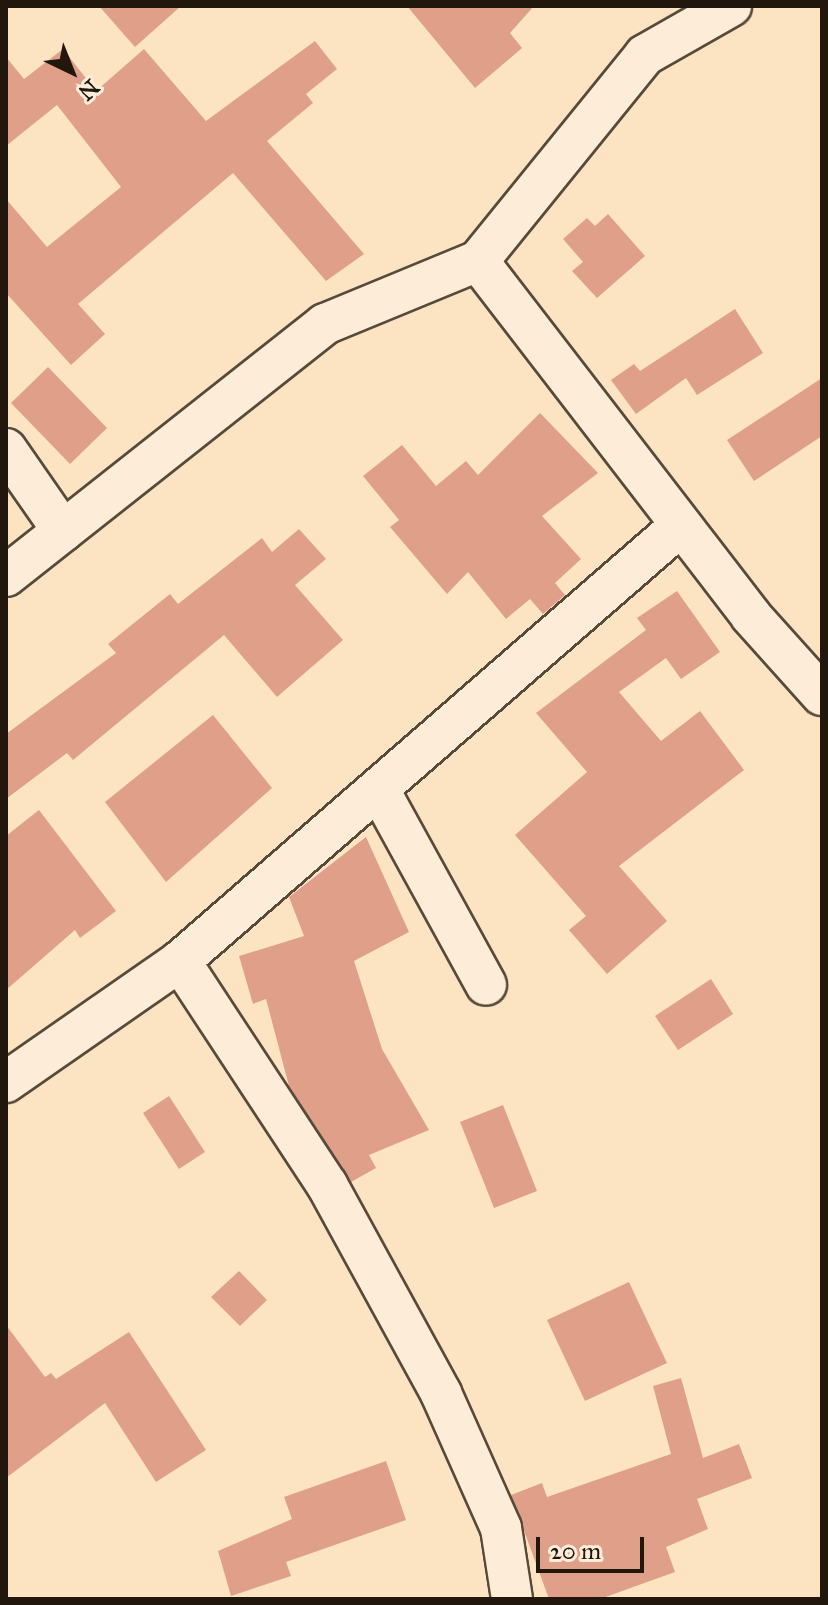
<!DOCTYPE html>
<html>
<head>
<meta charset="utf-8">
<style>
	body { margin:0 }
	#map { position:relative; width:828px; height:1605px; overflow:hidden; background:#fce4c3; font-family:"IM FELL Great Primer",serif }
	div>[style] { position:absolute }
	.building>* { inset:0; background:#df9f89 }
	.roads { filter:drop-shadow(2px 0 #584a3a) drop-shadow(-2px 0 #584a3a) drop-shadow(0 2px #584a3a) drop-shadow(0 -2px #584a3a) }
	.street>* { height:40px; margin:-20px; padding:0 20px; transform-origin:20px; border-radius:20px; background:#fdedd8 }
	span { translate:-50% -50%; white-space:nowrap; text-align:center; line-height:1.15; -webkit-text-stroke:6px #fdedd8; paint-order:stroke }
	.frame { position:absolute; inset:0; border:8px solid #21170c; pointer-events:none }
	.north { position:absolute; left:32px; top:32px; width:80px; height:80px; -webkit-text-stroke:6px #fdedd8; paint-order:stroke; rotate:137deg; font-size:22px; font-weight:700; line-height:32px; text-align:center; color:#21170c }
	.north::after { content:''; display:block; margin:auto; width:28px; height:36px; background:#21170c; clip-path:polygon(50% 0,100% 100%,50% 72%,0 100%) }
	.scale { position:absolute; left:536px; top:1537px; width:108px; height:36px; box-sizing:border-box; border:4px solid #21170c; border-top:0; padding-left:10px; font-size:24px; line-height:28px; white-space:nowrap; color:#21170c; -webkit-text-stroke:6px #fdedd8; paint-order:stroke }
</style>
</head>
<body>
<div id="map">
	<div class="building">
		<i style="clip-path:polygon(99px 6px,181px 6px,135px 47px)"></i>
		<i style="clip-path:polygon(407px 6px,534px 6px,510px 33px,522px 48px,475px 88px)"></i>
		<i style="clip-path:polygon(315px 41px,337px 69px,306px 94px,313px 103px,267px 141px,364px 254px,326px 281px,233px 173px,78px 304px,105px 334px,71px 365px,6px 293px,6px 199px,47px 247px,121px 187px,57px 105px,6px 146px,6px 57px,24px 79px,63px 49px,96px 91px,144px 49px,206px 121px)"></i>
		<i style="clip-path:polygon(608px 214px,645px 256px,597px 298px,572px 271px,583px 262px,563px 239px,587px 218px,595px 226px)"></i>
		<i style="clip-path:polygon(735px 309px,763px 353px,697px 395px,686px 378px,636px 414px,611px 380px,634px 364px,640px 371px)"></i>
		<i style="clip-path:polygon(48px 367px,107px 428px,70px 464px,11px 403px)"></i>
		<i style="clip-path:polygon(822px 378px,822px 436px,754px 481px,727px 440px)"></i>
		<i style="clip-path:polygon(540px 413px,598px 473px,542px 516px,581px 559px,555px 583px,565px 595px,543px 614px,530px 599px,506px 619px,468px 572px,447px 594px,390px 527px,399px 520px,363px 476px,402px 445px,436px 486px,466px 461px,478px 475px)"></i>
		<i style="clip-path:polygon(299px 529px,326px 559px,295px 585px,343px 640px,277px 697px,224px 635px,73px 760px,67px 753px,6px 799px,6px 734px,116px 653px,108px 644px,170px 594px,178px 604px,262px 538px,272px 552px)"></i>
		<i style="clip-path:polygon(677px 591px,720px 652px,681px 679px,666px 658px,619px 692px,661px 741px,700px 711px,744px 770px,619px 866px,667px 921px,607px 974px,569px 930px,586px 916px,515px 835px,587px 772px,536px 713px,646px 630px,637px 618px)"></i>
		<i style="clip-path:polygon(213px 715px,272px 788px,166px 882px,105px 802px)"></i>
		<i style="clip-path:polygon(39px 810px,116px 911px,80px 938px,75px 930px,6px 990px,6px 836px)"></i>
		<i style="clip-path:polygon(366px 837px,409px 932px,354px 961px,382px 1049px,429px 1130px,369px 1155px,376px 1168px,351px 1182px,289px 1086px,266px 999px,253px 1004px,239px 956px,304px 936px,289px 897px)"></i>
		<i style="clip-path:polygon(711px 979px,733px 1014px,678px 1050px,655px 1016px)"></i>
		<i style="clip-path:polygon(169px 1096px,205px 1152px,179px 1169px,143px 1113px)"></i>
		<i style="clip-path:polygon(503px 1105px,537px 1191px,494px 1208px,460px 1122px)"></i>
		<i style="clip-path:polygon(239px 1271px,267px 1300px,240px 1326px,211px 1297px)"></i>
		<i style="clip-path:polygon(629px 1282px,667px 1363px,585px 1401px,547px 1320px)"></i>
		<i style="clip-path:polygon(6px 1325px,45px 1377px,51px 1373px,56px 1379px,129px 1332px,206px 1450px,156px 1482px,105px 1403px,6px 1478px)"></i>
		<i style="clip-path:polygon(681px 1378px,703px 1458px,739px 1444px,752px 1478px,697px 1499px,708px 1529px,666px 1547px,675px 1572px,600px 1599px,549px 1599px,511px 1495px,542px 1483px,547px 1497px,671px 1454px,653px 1386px)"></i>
		<i style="clip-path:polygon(386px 1461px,406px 1520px,286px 1562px,291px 1576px,231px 1596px,218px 1551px,292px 1519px,284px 1497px)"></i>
	</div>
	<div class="roads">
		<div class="street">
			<i style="left:731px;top:6px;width:99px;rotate:150.3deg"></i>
			<i style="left:645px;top:55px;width:265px;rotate:129deg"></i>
			<i style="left:478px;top:261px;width:448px;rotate:52.4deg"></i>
			<i style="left:751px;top:616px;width:106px;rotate:48.1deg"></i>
			<i style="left:6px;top:449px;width:100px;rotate:55.2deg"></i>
			<i style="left:6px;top:576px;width:407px;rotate:-38.3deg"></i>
			<i style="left:325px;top:324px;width:165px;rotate:-22.4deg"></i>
			<i style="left:379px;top:790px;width:222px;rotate:61.2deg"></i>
			<i style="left:6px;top:1082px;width:212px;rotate:-34.8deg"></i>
			<i style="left:512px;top:1599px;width:72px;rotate:-98.8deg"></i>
			<i style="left:501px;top:1528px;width:148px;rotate:-114deg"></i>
			<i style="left:441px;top:1393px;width:237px;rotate:-118.7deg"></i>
			<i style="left:327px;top:1185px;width:268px;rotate:-123.3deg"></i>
			<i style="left:180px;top:961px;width:663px;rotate:-41.02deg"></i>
		</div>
	</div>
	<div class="frame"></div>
	<div class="north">N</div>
	<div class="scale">20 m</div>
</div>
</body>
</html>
